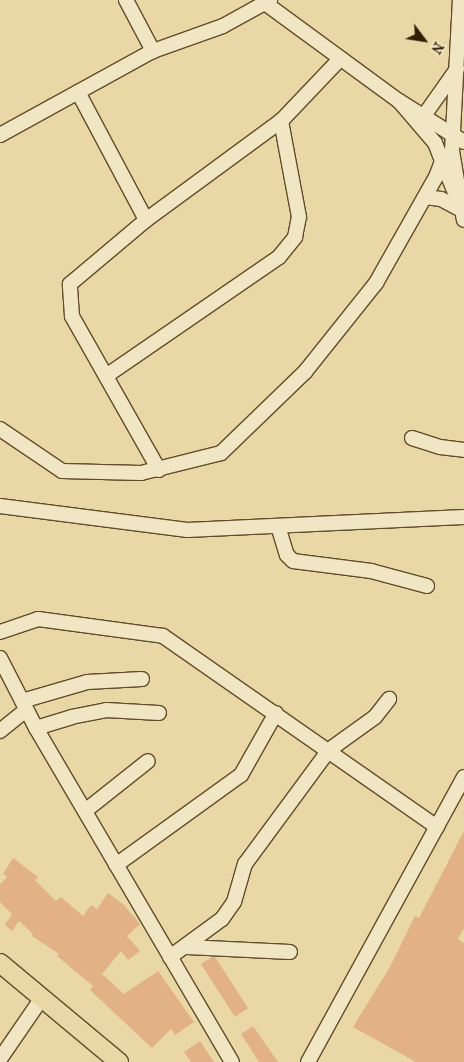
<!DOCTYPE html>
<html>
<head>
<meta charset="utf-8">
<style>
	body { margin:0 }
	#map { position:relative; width:464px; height:1062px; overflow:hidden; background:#e9d8a5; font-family:"IM FELL French Canon",serif }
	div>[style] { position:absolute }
	.building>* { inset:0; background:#e2b185 }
	.roads { filter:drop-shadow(1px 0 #604c2b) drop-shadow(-1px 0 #604c2b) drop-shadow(0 1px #604c2b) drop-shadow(0 -1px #604c2b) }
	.minor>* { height:14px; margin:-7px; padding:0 7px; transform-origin:7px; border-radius:7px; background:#f1e6c4 }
	.major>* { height:18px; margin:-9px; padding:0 9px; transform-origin:9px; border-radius:9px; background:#e9d8a5 }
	span { translate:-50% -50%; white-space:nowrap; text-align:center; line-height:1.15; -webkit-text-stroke:4px #f1e6c4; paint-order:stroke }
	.north { position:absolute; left:399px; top:15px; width:50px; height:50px; -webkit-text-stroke:4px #f1e6c4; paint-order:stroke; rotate:121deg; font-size:14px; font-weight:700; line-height:20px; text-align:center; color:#331d02 }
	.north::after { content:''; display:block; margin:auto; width:18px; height:22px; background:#331d02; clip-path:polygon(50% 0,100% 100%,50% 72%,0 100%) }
</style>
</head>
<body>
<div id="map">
	<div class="building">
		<i style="clip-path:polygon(464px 831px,464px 928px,458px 939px,464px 943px,464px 1062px,416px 1062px,353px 1027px,390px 967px,415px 916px,419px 918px)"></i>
		<i style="clip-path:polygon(13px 858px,38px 877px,35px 880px,56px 901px,61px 897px,83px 916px,91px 905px,97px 909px,108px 893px,123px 904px,140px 924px,127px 936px,140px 951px,128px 960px,121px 951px,102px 974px,124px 994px,158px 971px,194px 1022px,175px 1035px,171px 1029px,152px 1048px,90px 990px,93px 986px,57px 956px,59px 954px,32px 936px,33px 934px,19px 921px,12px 931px,5px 925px,12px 914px,0 902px,0 884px,7px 877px,3px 874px)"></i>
		<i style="clip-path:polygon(212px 957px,215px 957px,248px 1008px,235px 1017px,201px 964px)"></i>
		<i style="clip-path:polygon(253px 1026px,278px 1062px,259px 1062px,241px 1034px)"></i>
		<i style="clip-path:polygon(200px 1041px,214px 1062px,191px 1062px,184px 1052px)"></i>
	</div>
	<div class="roads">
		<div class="minor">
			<i style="left:126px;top:0;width:58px;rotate:62.1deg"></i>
			<i style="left:265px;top:3px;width:166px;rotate:36.2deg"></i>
			<i style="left:399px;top:101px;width:77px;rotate:32.2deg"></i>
			<i style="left:78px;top:92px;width:145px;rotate:62deg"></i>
			<i style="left:423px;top:117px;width:59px;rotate:-54.7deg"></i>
			<i style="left:0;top:135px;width:175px;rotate:-28.8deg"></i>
			<i style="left:153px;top:51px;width:74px;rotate:-19.7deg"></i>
			<i style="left:223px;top:26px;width:54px;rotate:-29deg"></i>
			<i style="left:442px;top:161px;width:53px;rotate:67.8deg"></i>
			<i style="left:462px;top:210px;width:60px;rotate:-99.6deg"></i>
			<i style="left:452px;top:151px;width:151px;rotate:-87deg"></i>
			<i style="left:425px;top:197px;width:16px;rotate:7deg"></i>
			<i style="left:441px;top:199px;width:24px;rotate:28deg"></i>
			<i style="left:462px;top:210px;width:10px;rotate:79deg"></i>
			<i style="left:106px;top:376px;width:210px;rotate:-34.5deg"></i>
			<i style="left:279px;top:257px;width:26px;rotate:-51deg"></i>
			<i style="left:295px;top:237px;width:20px;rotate:-79deg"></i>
			<i style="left:299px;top:217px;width:98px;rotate:-100.6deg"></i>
			<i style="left:0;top:429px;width:75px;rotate:34.1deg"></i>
			<i style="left:62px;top:471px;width:79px;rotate:1.5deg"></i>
			<i style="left:141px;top:473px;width:82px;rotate:-14deg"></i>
			<i style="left:221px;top:453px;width:117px;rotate:-44deg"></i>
			<i style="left:305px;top:372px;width:114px;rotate:-51.4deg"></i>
			<i style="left:376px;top:283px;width:122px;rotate:-60.5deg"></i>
			<i style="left:436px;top:177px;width:17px;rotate:-69deg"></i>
			<i style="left:442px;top:161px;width:19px;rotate:-111deg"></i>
			<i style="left:435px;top:143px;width:55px;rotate:-130.6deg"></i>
			<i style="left:412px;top:438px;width:29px;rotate:18deg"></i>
			<i style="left:440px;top:447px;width:24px;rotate:7deg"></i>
			<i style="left:159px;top:470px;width:177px;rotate:-119.5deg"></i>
			<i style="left:72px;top:316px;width:32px;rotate:-94deg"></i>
			<i style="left:70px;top:284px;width:99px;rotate:-40.1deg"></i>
			<i style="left:146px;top:220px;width:167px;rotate:-36.3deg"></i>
			<i style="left:281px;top:121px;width:86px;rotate:-46.4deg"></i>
			<i style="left:0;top:506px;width:189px;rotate:7.3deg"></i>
			<i style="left:187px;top:530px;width:277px;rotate:-2.7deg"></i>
			<i style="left:278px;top:526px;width:30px;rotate:73deg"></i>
			<i style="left:287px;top:555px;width:8px;rotate:45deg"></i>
			<i style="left:293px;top:561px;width:79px;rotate:7.3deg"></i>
			<i style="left:371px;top:571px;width:58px;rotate:15deg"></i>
			<i style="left:0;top:632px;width:40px;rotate:-18.9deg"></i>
			<i style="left:38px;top:619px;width:126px;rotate:7.7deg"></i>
			<i style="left:163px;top:636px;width:334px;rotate:34.9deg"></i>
			<i style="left:0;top:658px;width:79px;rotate:62.8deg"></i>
			<i style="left:36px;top:728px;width:387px;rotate:59.6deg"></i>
			<i style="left:22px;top:701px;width:68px;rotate:-16.3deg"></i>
			<i style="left:87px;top:682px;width:55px;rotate:-3.1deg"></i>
			<i style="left:36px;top:728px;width:37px;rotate:-17deg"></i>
			<i style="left:71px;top:717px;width:36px;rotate:-11deg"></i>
			<i style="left:106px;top:710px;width:53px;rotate:3.2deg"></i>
			<i style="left:0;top:731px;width:33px;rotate:-39deg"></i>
			<i style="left:85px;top:811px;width:80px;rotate:-38.4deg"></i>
			<i style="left:116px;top:865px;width:154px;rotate:-35.8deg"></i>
			<i style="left:241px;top:775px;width:71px;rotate:-60.6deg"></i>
			<i style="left:187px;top:947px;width:103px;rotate:2.8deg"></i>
			<i style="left:170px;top:957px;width:64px;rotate:-36.2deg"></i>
			<i style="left:222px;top:919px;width:21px;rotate:-55deg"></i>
			<i style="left:234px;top:902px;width:40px;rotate:-74deg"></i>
			<i style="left:245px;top:864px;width:142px;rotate:-53.6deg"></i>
			<i style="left:329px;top:750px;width:57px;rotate:-35.7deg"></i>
			<i style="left:375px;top:717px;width:23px;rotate:-52deg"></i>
			<i style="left:0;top:1059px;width:74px;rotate:-55.5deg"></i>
			<i style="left:308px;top:1062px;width:325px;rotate:-61.3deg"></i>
		</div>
		<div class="major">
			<i style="left:0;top:963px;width:155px;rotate:39.8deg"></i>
		</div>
	</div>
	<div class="north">N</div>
</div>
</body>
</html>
